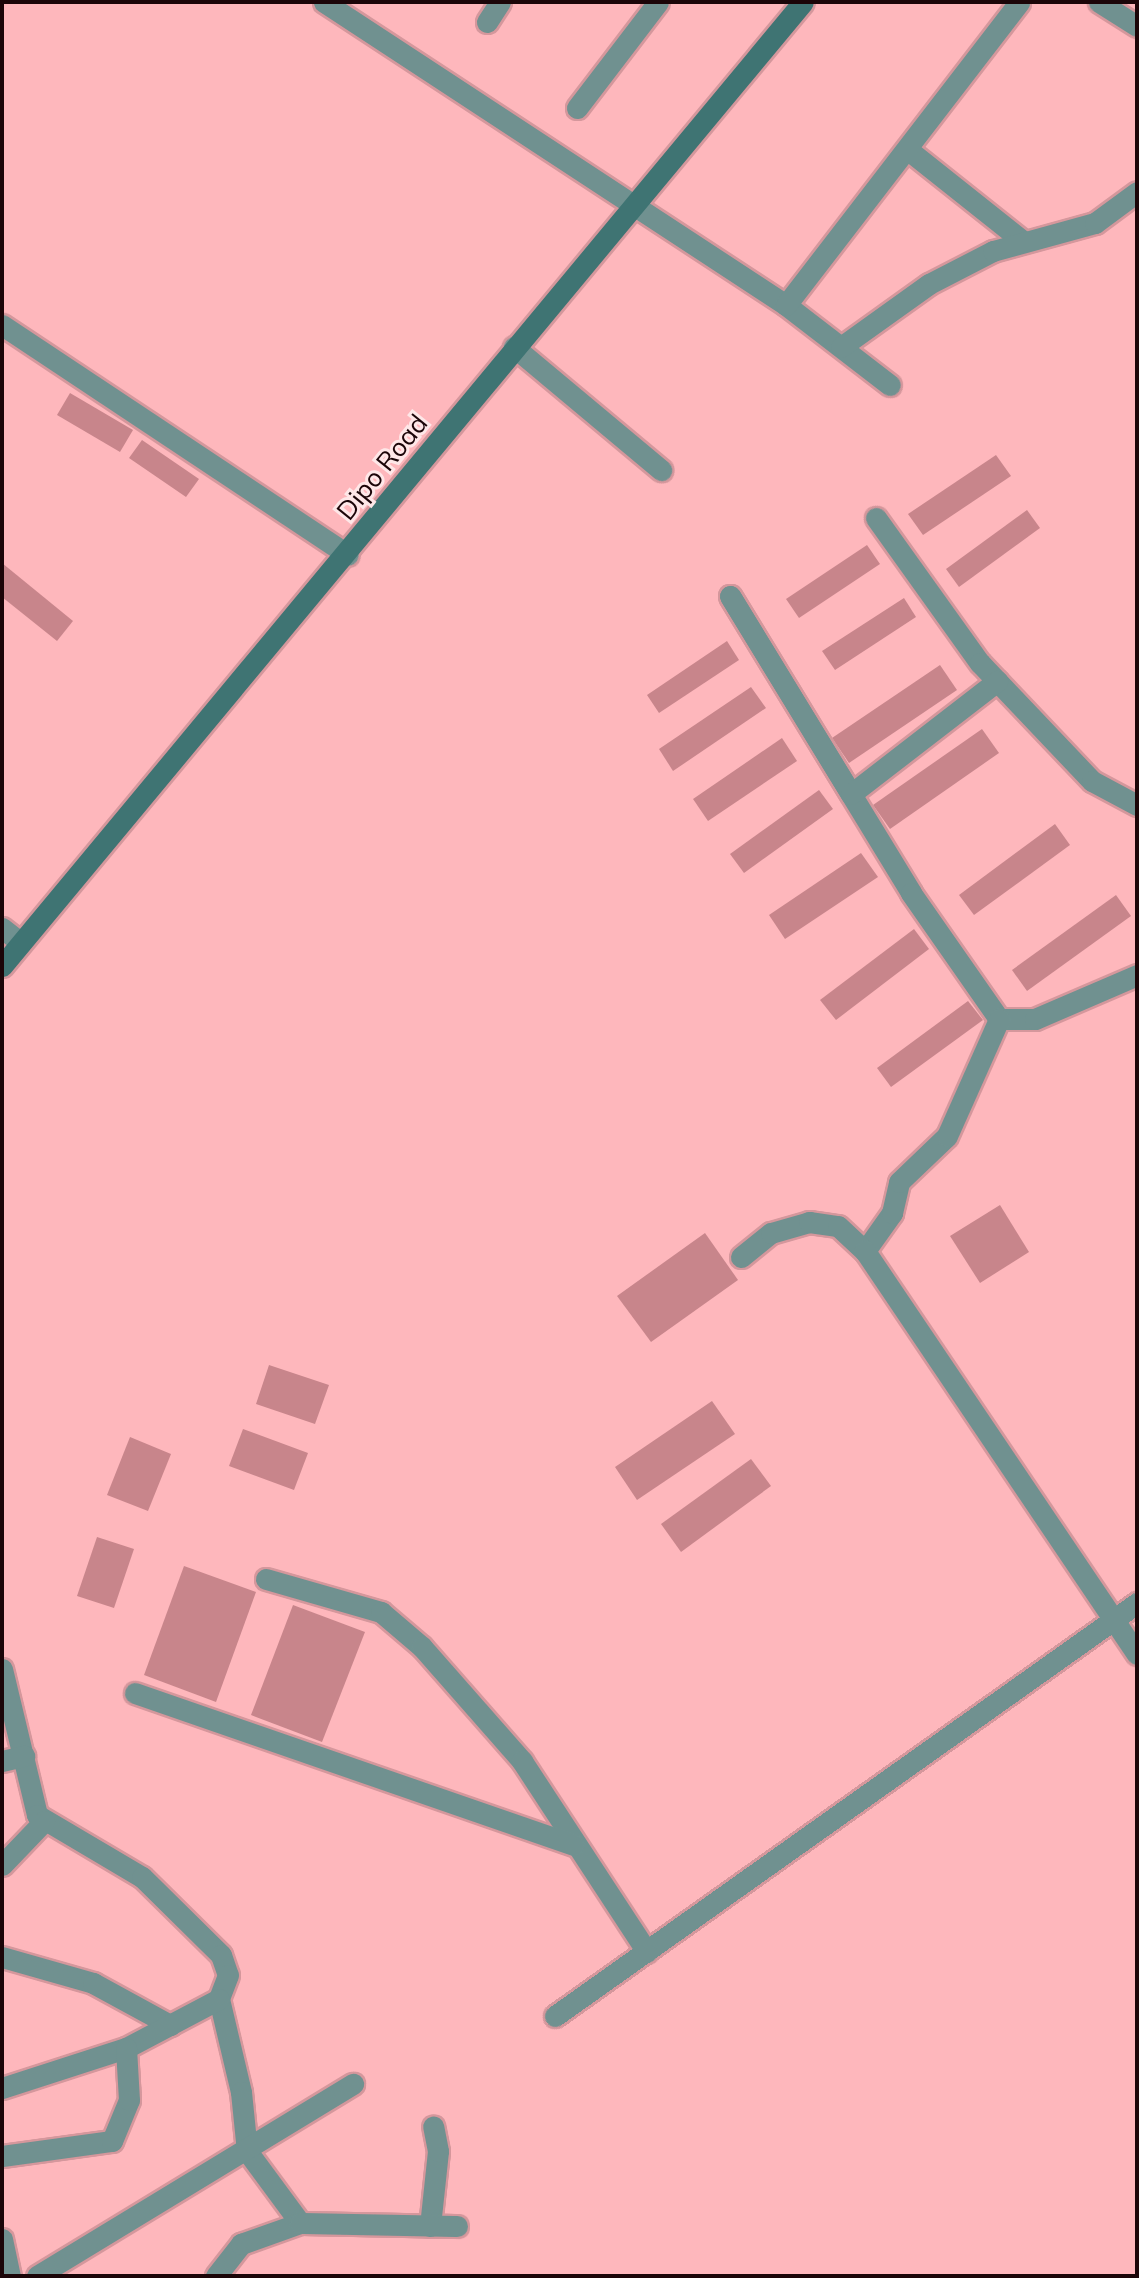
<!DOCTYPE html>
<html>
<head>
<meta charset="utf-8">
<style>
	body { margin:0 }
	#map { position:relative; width:1139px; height:2278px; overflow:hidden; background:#feb7bc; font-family:Mulish,sans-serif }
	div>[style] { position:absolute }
	.building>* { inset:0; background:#c8858b }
	.roads { filter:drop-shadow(2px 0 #d5979c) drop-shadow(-2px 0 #d5979c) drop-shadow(0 2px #d5979c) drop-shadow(0 -2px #d5979c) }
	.street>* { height:21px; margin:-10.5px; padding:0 10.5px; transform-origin:10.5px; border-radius:10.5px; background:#709190 }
	.secondary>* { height:21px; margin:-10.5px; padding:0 10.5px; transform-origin:10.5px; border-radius:10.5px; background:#3f7473 }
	span { translate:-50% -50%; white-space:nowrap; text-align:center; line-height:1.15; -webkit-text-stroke:6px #fee7e8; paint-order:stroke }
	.street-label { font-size:26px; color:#1b0508 }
	.frame { position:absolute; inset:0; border:4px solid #1b0508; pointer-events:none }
</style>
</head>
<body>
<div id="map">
	<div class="building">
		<i style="clip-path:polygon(70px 393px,133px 430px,120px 452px,57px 415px)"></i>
		<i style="clip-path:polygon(142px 440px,199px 479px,186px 497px,129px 458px)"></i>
		<i style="clip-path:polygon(996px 455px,1011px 476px,923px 535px,908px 514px)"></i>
		<i style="clip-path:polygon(1027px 510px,1040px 528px,959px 587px,946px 569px)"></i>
		<i style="clip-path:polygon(867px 545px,880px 564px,799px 618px,786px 599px)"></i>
		<i style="clip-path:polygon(2px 563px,73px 621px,57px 641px,2px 597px)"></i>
		<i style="clip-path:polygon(904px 598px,916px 617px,835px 670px,822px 651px)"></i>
		<i style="clip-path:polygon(727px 641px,739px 660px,659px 713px,647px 695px)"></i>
		<i style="clip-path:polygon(940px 665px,957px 690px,849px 763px,832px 738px)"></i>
		<i style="clip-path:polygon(751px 687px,766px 708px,673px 771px,659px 749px)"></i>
		<i style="clip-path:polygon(982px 729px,999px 753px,890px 829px,873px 805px)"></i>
		<i style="clip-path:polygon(782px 738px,797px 761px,708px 821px,693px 799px)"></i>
		<i style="clip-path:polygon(819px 790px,833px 809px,744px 873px,730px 854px)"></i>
		<i style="clip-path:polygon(1055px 824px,1070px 845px,974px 915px,959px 895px)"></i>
		<i style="clip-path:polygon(861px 853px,878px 877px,785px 939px,769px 915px)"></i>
		<i style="clip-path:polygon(1116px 895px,1131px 916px,1027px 991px,1012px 970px)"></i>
		<i style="clip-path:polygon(914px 929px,929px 949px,836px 1020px,820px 1000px)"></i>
		<i style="clip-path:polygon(968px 1001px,983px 1020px,891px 1087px,877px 1068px)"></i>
		<i style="clip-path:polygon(1000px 1205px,1029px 1252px,980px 1283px,950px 1236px)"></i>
		<i style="clip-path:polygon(705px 1233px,738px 1280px,651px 1342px,617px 1296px)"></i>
		<i style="clip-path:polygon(269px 1365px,329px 1385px,315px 1424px,256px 1404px)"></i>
		<i style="clip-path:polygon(712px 1401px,735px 1434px,637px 1500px,615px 1467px)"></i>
		<i style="clip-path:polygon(243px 1429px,308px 1453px,294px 1490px,229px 1466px)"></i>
		<i style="clip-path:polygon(130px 1437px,171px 1454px,148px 1511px,107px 1495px)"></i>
		<i style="clip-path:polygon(751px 1459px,771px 1486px,681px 1552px,661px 1524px)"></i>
		<i style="clip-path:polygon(97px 1537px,134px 1549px,114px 1608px,77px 1596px)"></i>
		<i style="clip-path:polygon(184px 1566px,256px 1592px,216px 1702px,144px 1675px)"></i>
		<i style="clip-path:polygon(293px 1605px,365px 1632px,322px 1742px,251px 1715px)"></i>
	</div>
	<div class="roads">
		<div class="street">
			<i style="left:324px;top:2px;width:552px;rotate:33.26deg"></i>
			<i style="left:786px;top:305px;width:131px;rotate:37.6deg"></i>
			<i style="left:1099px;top:2px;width:45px;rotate:32.3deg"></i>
			<i style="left:487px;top:22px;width:24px;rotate:-57deg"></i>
			<i style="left:577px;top:108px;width:133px;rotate:-52.6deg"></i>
			<i style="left:907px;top:149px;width:149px;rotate:38.5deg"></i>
			<i style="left:786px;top:305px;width:382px;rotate:-52.4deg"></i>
			<i style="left:2px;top:325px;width:415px;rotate:33.6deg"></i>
			<i style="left:514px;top:347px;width:192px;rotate:39.9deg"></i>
			<i style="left:841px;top:347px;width:108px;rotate:-35.6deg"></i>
			<i style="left:929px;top:284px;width:72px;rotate:-27.3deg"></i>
			<i style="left:993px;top:251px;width:106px;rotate:-15.4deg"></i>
			<i style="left:1095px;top:223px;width:52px;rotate:-36.4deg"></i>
			<i style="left:876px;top:518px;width:178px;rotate:54.4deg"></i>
			<i style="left:980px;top:663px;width:163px;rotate:46.5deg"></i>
			<i style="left:1092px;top:781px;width:51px;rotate:28.1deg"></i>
			<i style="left:851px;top:794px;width:232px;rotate:-121.4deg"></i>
			<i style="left:730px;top:596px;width:348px;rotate:58.6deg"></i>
			<i style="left:911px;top:893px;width:154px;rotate:55.1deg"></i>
			<i style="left:999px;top:1019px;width:36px"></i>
			<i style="left:1035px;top:1019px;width:111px;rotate:-23.3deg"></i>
			<i style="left:851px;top:794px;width:185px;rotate:-37.7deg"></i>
			<i style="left:2px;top:928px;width:24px;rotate:38deg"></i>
			<i style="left:865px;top:1251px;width:47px;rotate:-54.6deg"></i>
			<i style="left:892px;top:1213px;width:32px;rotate:-77deg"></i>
			<i style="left:899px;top:1182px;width:66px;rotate:-43.8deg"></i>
			<i style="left:947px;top:1136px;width:128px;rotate:-66deg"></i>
			<i style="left:741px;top:1257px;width:38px;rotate:-39deg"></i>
			<i style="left:771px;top:1233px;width:40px;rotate:-16deg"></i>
			<i style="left:809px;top:1222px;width:29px;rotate:8deg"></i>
			<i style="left:838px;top:1226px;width:37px;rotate:43deg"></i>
			<i style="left:865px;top:1251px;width:486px;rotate:56deg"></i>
			<i style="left:266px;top:1579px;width:120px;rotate:16deg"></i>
			<i style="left:381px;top:1612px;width:54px;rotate:40.5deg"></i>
			<i style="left:422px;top:1647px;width:152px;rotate:48.7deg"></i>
			<i style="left:522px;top:1761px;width:228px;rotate:56.8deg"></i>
			<i style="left:2px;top:1669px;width:150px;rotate:76.5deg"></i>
			<i style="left:37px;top:1815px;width:122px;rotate:30.6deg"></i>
			<i style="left:142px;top:1877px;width:111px;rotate:44.6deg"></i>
			<i style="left:221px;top:1955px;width:21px;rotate:71deg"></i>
			<i style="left:228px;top:1975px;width:26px;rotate:111deg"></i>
			<i style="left:219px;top:1999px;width:96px;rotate:76.7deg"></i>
			<i style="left:241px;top:2092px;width:59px;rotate:84.2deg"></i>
			<i style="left:247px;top:2151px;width:89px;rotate:53.6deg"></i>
			<i style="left:135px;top:1693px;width:464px;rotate:19.1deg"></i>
			<i style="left:2px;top:1761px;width:23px;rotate:-13deg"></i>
			<i style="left:2px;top:1865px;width:61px;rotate:-46.3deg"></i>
			<i style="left:2px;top:1957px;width:95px;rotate:15.9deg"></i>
			<i style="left:93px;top:1983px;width:88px;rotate:28.6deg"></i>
			<i style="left:555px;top:2016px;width:714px;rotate:-35.36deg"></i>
			<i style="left:2px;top:2088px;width:130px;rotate:-17.9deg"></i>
			<i style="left:126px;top:2048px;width:105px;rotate:-27.8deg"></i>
			<i style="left:2px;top:2156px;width:111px;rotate:-7.8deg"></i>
			<i style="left:112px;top:2141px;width:44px;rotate:-67.5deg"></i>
			<i style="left:129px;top:2100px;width:52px;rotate:-93.3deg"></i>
			<i style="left:430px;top:2226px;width:75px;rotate:-83.9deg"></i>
			<i style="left:438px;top:2151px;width:25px;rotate:-101deg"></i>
			<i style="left:2px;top:2239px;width:38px;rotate:78deg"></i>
			<i style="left:37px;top:2276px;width:370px;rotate:-31.3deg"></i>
			<i style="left:216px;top:2276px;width:41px;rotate:-52deg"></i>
			<i style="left:241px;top:2244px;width:63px;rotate:-19.6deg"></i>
			<i style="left:300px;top:2223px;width:157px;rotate:1.1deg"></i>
		</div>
		<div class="secondary">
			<i style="left:2px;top:966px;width:1253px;rotate:-50.28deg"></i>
		</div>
	</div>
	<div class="street-label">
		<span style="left:382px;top:467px;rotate:-51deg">Dipo Road</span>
	</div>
	<div class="frame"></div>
</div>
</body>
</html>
